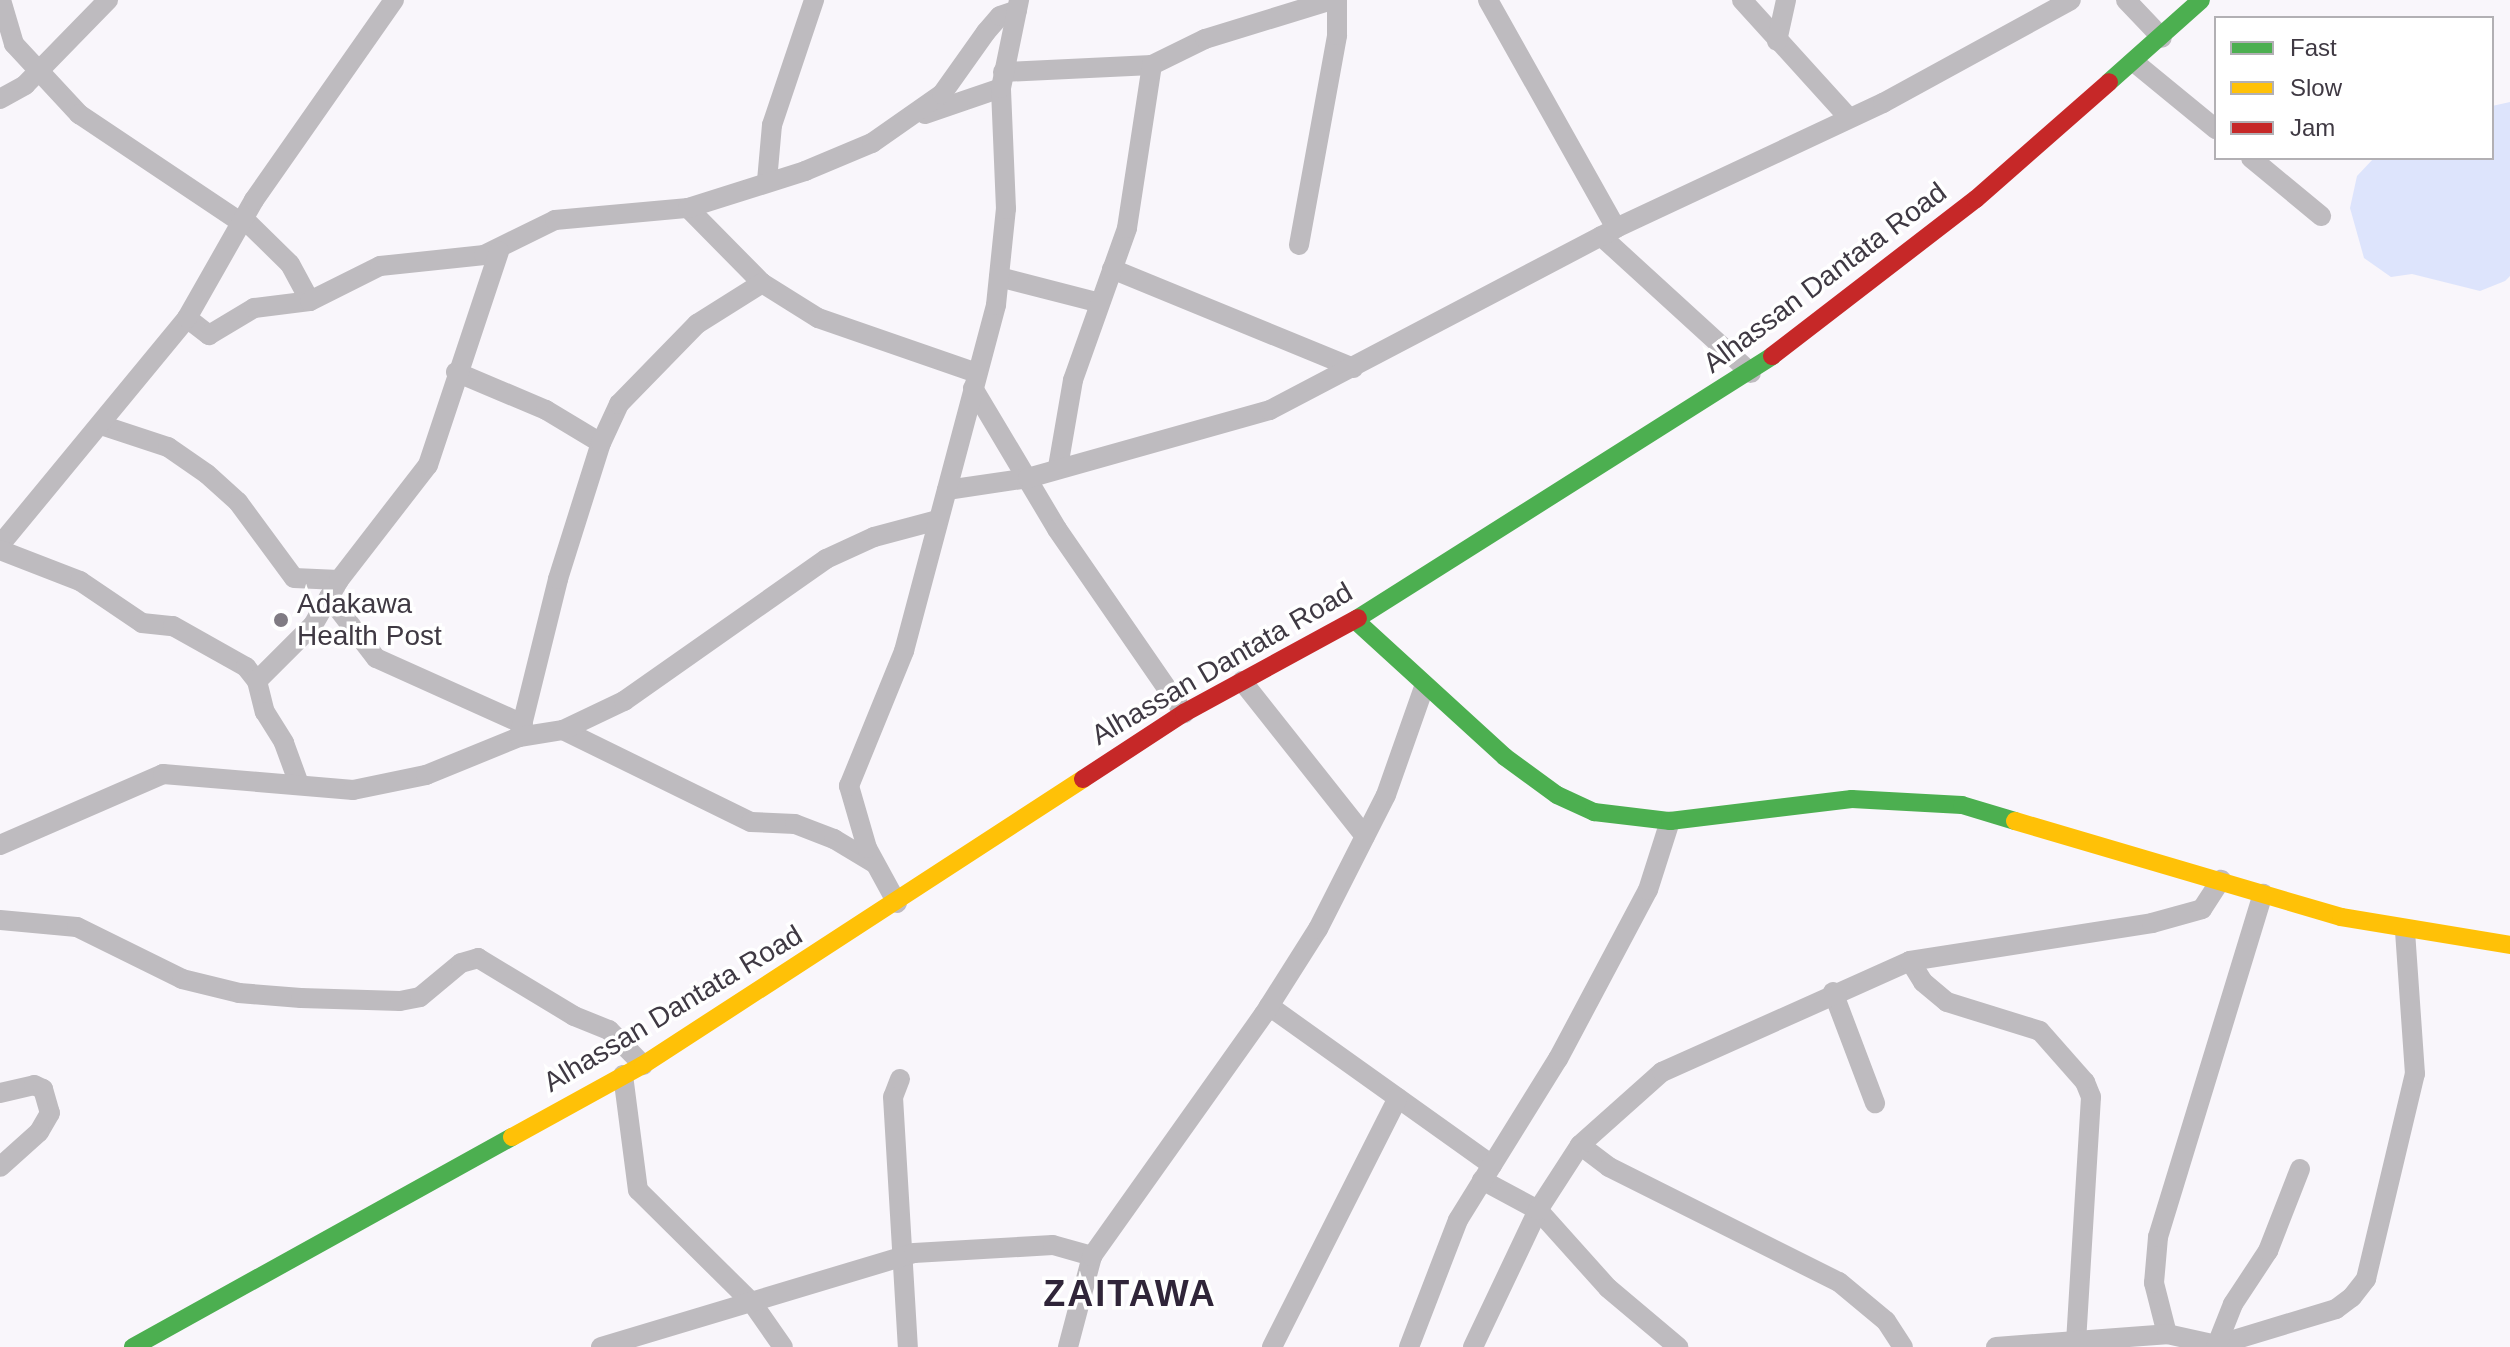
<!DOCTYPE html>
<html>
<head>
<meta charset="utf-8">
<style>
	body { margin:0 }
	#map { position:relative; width:2510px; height:1347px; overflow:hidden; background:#f9f6fb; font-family:Helvetica,sans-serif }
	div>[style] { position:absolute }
	.water>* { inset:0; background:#dde4fc }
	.street>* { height:20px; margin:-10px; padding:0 10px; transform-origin:10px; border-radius:10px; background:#bebbbf }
	.fast>* { height:18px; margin:-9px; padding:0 9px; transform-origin:9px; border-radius:9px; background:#4caf50 }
	.slow>* { height:18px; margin:-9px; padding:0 9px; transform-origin:9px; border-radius:9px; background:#ffc107 }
	.jam>* { height:18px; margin:-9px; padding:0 9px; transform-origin:9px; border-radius:9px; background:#c62828 }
	.dots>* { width:22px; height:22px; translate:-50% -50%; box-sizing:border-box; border:4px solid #fff; border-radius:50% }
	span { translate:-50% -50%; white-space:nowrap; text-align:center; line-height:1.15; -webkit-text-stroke:7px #fff; paint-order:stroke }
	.street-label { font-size:28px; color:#3f3943 }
	.poi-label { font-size:28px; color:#3f3943 }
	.left { translate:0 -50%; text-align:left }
	.district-label { font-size:36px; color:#302539; font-weight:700; letter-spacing:2px }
	.legend { position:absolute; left:2214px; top:16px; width:280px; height:144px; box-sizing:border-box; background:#fff; border:2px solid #b2b0b4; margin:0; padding:10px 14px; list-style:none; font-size:24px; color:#3f3943 }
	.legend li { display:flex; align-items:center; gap:16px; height:40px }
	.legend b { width:40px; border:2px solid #b2b0b4 }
</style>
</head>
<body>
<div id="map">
	<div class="water">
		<i style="clip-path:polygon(2510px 102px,2510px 276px,2505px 281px,2480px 291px,2412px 274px,2391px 277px,2364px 258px,2350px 208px,2357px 176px,2374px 158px,2492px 158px,2492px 106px)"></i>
	</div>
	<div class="street">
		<i style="left:1px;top:0;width:46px;rotate:73.5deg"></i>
		<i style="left:14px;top:44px;width:96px;rotate:47.1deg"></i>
		<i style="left:79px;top:114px;width:196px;rotate:33.8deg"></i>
		<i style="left:1488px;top:0;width:261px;rotate:60.7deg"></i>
		<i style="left:1742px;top:0;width:159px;rotate:47.8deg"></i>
		<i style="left:2126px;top:0;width:52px;rotate:46.5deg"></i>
		<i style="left:1777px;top:41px;width:42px;rotate:-77.6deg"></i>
		<i style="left:2134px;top:62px;width:106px;rotate:39.3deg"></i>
		<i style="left:1003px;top:72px;width:149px;rotate:-2.7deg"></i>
		<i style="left:1152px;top:65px;width:59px;rotate:-26.1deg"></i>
		<i style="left:1205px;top:39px;width:133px;rotate:-17.1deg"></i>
		<i style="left:0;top:99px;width:29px;rotate:-29deg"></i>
		<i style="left:25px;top:85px;width:119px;rotate:-45.7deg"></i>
		<i style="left:925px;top:114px;width:80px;rotate:-18.9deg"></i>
		<i style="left:2251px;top:158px;width:91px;rotate:39.6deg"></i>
		<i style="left:767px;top:181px;width:56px;rotate:-84.9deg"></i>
		<i style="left:772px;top:125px;width:132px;rotate:-71.4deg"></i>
		<i style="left:688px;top:208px;width:105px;rotate:45.4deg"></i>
		<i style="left:762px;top:283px;width:66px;rotate:32deg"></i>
		<i style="left:818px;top:318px;width:168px;rotate:19.1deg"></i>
		<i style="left:244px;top:219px;width:64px;rotate:44.4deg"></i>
		<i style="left:290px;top:264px;width:42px;rotate:61.6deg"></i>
		<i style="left:1601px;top:236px;width:203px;rotate:42.4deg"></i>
		<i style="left:1299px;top:245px;width:213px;rotate:-79.7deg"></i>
		<i style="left:1337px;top:35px;width:35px;rotate:-90deg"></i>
		<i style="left:1112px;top:269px;width:261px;rotate:22.3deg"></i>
		<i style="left:999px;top:277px;width:104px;rotate:14.4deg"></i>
		<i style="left:187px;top:318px;width:28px;rotate:38deg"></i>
		<i style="left:209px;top:335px;width:52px;rotate:-31deg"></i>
		<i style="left:254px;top:308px;width:56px;rotate:-7.1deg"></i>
		<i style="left:310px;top:301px;width:78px;rotate:-26.6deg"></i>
		<i style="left:380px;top:266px;width:105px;rotate:-6deg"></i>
		<i style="left:484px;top:255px;width:79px;rotate:-26.2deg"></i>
		<i style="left:555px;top:220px;width:134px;rotate:-5.2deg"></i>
		<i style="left:688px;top:208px;width:123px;rotate:-17.5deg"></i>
		<i style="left:805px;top:171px;width:73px;rotate:-22.7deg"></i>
		<i style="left:872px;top:143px;width:85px;rotate:-35deg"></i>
		<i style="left:942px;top:94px;width:76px;rotate:-54.6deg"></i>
		<i style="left:986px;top:32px;width:21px;rotate:-49deg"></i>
		<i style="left:1000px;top:16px;width:18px;rotate:-19deg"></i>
		<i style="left:456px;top:372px;width:98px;rotate:22.9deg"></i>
		<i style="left:546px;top:410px;width:64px;rotate:31deg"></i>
		<i style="left:973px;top:388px;width:164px;rotate:59.2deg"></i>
		<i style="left:1057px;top:529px;width:224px;rotate:55.4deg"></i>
		<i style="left:101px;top:425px;width:71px;rotate:18.2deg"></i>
		<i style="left:168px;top:447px;width:47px;rotate:34.7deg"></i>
		<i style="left:207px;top:474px;width:42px;rotate:42.1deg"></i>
		<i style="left:238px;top:502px;width:94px;rotate:53.6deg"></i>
		<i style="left:294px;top:578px;width:45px;rotate:2.5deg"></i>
		<i style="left:1058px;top:467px;width:88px;rotate:-80.2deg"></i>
		<i style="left:1073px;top:380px;width:161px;rotate:-70.4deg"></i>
		<i style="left:1127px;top:228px;width:165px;rotate:-81.3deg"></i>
		<i style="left:947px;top:490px;width:82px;rotate:-8.4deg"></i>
		<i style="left:1028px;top:478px;width:251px;rotate:-15.7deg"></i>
		<i style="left:1270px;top:410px;width:391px;rotate:-27.7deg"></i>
		<i style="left:1616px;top:228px;width:295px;rotate:-25.1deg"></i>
		<i style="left:1883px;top:103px;width:214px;rotate:-28.7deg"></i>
		<i style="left:0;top:545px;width:294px;rotate:-50.5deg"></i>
		<i style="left:187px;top:318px;width:136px;rotate:-60.4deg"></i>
		<i style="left:254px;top:200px;width:244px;rotate:-55deg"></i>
		<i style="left:0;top:550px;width:86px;rotate:21.2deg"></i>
		<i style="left:80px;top:581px;width:75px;rotate:34.1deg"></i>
		<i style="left:142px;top:623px;width:31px;rotate:6deg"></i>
		<i style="left:173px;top:626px;width:84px;rotate:29.3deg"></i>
		<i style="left:246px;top:667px;width:18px;rotate:52deg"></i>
		<i style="left:257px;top:681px;width:32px;rotate:76deg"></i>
		<i style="left:265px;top:712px;width:36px;rotate:58deg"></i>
		<i style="left:284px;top:743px;width:44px;rotate:69.9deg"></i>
		<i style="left:329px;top:597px;width:77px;rotate:52.4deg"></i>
		<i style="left:376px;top:658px;width:161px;rotate:24.2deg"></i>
		<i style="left:257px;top:681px;width:79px;rotate:-45deg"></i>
		<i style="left:313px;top:625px;width:52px;rotate:-60deg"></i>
		<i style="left:339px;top:580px;width:145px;rotate:-52.3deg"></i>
		<i style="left:428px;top:465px;width:225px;rotate:-71.6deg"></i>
		<i style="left:1242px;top:681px;width:198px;rotate:51.6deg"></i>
		<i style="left:563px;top:730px;width:209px;rotate:26.1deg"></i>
		<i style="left:751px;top:822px;width:44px;rotate:2.6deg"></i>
		<i style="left:795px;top:824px;width:42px;rotate:21deg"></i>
		<i style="left:834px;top:839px;width:47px;rotate:31deg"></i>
		<i style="left:519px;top:737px;width:163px;rotate:-76.1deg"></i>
		<i style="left:558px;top:579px;width:143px;rotate:-72.5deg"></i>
		<i style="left:601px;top:443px;width:43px;rotate:-65.2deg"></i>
		<i style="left:619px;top:404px;width:112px;rotate:-45.7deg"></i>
		<i style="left:697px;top:324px;width:77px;rotate:-32.2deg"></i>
		<i style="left:0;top:845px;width:178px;rotate:-23.5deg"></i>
		<i style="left:163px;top:774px;width:191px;rotate:4.8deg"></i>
		<i style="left:353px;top:790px;width:75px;rotate:-11.6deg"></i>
		<i style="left:426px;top:775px;width:100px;rotate:-22.2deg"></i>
		<i style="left:519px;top:737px;width:45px;rotate:-9deg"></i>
		<i style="left:563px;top:730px;width:68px;rotate:-25.4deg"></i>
		<i style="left:624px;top:701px;width:247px;rotate:-35.1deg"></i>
		<i style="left:826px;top:559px;width:53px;rotate:-24.6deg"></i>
		<i style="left:874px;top:537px;width:66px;rotate:-14.9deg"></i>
		<i style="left:897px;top:903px;width:63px;rotate:-118.6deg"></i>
		<i style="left:867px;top:848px;width:65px;rotate:-106.2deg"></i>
		<i style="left:849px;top:786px;width:146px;rotate:-67.8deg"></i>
		<i style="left:904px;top:651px;width:358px;rotate:-75.1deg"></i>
		<i style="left:996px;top:305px;width:97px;rotate:-84.1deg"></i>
		<i style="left:1006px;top:209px;width:121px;rotate:-92.4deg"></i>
		<i style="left:1001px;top:88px;width:90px;rotate:-78.4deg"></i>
		<i style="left:0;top:920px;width:77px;rotate:5.2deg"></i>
		<i style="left:77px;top:927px;width:117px;rotate:26.3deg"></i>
		<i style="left:182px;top:979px;width:59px;rotate:13.8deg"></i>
		<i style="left:239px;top:993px;width:62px;rotate:4.6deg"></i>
		<i style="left:301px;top:998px;width:99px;rotate:1.7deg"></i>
		<i style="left:400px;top:1001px;width:20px;rotate:-11deg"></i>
		<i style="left:420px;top:997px;width:53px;rotate:-39.7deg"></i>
		<i style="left:461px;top:963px;width:18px;rotate:-16deg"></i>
		<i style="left:478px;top:958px;width:112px;rotate:31.1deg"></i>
		<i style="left:574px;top:1016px;width:38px;rotate:22deg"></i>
		<i style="left:609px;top:1030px;width:49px;rotate:45.8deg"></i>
		<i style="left:1910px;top:961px;width:25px;rotate:58deg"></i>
		<i style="left:1923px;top:982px;width:31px;rotate:40deg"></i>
		<i style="left:1947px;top:1002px;width:97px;rotate:17.3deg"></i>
		<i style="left:2040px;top:1031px;width:68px;rotate:48.6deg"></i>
		<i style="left:2085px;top:1082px;width:16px;rotate:68deg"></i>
		<i style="left:2091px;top:1097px;width:244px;rotate:93.5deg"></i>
		<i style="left:1833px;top:992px;width:119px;rotate:69.3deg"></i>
		<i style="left:1269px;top:1006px;width:274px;rotate:35.5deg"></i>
		<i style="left:623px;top:1075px;width:116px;rotate:82.6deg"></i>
		<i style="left:638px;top:1190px;width:162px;rotate:44.7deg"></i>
		<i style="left:753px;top:1304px;width:52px;rotate:55.1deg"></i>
		<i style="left:900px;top:1079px;width:19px;rotate:111deg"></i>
		<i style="left:893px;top:1097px;width:250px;rotate:86.6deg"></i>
		<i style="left:0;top:1093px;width:35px;rotate:-13deg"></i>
		<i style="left:34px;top:1085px;width:10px;rotate:24deg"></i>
		<i style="left:43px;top:1089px;width:25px;rotate:74deg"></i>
		<i style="left:50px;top:1113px;width:22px;rotate:120deg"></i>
		<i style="left:39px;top:1132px;width:52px;rotate:138.1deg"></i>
		<i style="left:1580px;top:1145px;width:36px;rotate:37deg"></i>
		<i style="left:1609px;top:1167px;width:257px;rotate:26.6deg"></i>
		<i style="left:1839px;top:1282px;width:61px;rotate:39.7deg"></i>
		<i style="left:1886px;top:1321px;width:31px;rotate:57deg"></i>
		<i style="left:1482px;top:1180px;width:64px;rotate:28.2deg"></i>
		<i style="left:1538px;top:1210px;width:105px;rotate:48.1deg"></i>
		<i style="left:1608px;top:1288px;width:92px;rotate:40.1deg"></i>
		<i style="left:2167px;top:1334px;width:53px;rotate:-104.3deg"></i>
		<i style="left:2154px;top:1283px;width:46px;rotate:-85deg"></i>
		<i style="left:2158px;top:1237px;width:359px;rotate:-73deg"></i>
		<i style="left:601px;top:1347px;width:327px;rotate:-16.7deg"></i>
		<i style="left:914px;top:1253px;width:139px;rotate:-3.3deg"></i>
		<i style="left:1053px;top:1245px;width:41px;rotate:15.8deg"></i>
		<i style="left:1068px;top:1347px;width:94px;rotate:-75.2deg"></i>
		<i style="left:1092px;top:1256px;width:297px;rotate:-54.6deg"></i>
		<i style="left:1264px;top:1014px;width:101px;rotate:-57.6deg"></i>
		<i style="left:1318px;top:929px;width:150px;rotate:-63.1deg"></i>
		<i style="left:1386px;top:795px;width:114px;rotate:-70.6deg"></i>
		<i style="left:1272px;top:1347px;width:279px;rotate:-63.2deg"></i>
		<i style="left:1409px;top:1347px;width:136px;rotate:-68.9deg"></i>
		<i style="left:1458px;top:1220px;width:190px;rotate:-58.2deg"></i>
		<i style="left:1558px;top:1059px;width:191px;rotate:-62deg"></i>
		<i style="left:1648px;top:890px;width:72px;rotate:-72.3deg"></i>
		<i style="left:1473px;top:1347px;width:152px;rotate:-64.6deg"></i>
		<i style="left:1538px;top:1210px;width:77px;rotate:-57.1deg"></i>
		<i style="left:1580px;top:1145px;width:110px;rotate:-41.7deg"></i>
		<i style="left:1662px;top:1072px;width:272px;rotate:-24.1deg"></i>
		<i style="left:1910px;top:961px;width:245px;rotate:-8.9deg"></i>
		<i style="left:2152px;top:923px;width:52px;rotate:-15.6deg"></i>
		<i style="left:2202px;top:909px;width:35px;rotate:-57deg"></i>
		<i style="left:1996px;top:1347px;width:171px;rotate:-4.3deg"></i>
		<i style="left:2167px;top:1334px;width:51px;rotate:12.4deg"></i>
		<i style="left:2217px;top:1345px;width:124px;rotate:-16.8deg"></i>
		<i style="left:2336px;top:1309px;width:20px;rotate:-37deg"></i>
		<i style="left:2352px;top:1297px;width:23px;rotate:-52deg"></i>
		<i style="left:2366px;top:1279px;width:211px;rotate:-76.6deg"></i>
		<i style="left:2415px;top:1074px;width:144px;rotate:-94deg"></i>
		<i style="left:2216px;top:1347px;width:46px;rotate:-68.4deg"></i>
		<i style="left:2233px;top:1304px;width:64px;rotate:-56.6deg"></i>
		<i style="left:2268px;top:1251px;width:88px;rotate:-68.7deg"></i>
	</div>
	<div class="fast">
		<i style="left:2109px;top:82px;width:123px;rotate:-41.7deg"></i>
		<i style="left:1358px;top:618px;width:490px;rotate:-32.3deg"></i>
		<i style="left:1355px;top:620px;width:203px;rotate:42.4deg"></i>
		<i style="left:1505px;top:757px;width:64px;rotate:36.2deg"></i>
		<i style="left:1557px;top:795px;width:41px;rotate:24.7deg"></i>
		<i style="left:1594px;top:812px;width:77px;rotate:6.8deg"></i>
		<i style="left:1670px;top:821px;width:183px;rotate:-6.9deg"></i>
		<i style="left:1852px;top:799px;width:110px;rotate:3.1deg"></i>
		<i style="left:1962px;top:805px;width:55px;rotate:16.8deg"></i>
		<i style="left:133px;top:1347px;width:433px;rotate:-29deg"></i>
	</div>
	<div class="slow">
		<i style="left:2015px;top:821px;width:340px;rotate:16.4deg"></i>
		<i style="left:2341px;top:917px;width:171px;rotate:9.4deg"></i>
		<i style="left:512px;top:1137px;width:149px;rotate:-28.8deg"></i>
		<i style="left:643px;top:1065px;width:525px;rotate:-33.02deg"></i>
	</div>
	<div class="jam">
		<i style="left:1772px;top:356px;width:257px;rotate:-37.6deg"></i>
		<i style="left:1976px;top:199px;width:177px;rotate:-41.3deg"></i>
		<i style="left:1083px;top:779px;width:121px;rotate:-33.2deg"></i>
		<i style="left:1184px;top:713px;width:198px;rotate:-28.6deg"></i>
	</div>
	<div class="dots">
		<i style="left:281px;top:620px;background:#807b83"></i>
	</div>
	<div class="street-label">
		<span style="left:1825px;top:278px;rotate:-37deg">Alhassan Dantata Road</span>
		<span style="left:1222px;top:664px;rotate:-30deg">Alhassan Dantata Road</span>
		<span style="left:673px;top:1009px;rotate:-31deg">Alhassan Dantata Road</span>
	</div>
	<div class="poi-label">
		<span class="left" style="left:297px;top:620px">Adakawa<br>Health Post</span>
	</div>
	<div class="district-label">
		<span style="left:1130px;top:1294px">ZAITAWA</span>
	</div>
	<ul class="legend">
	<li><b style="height:10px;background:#4caf50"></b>Fast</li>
	<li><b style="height:10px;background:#ffc107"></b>Slow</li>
	<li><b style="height:10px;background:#c62828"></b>Jam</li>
	</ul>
</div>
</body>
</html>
